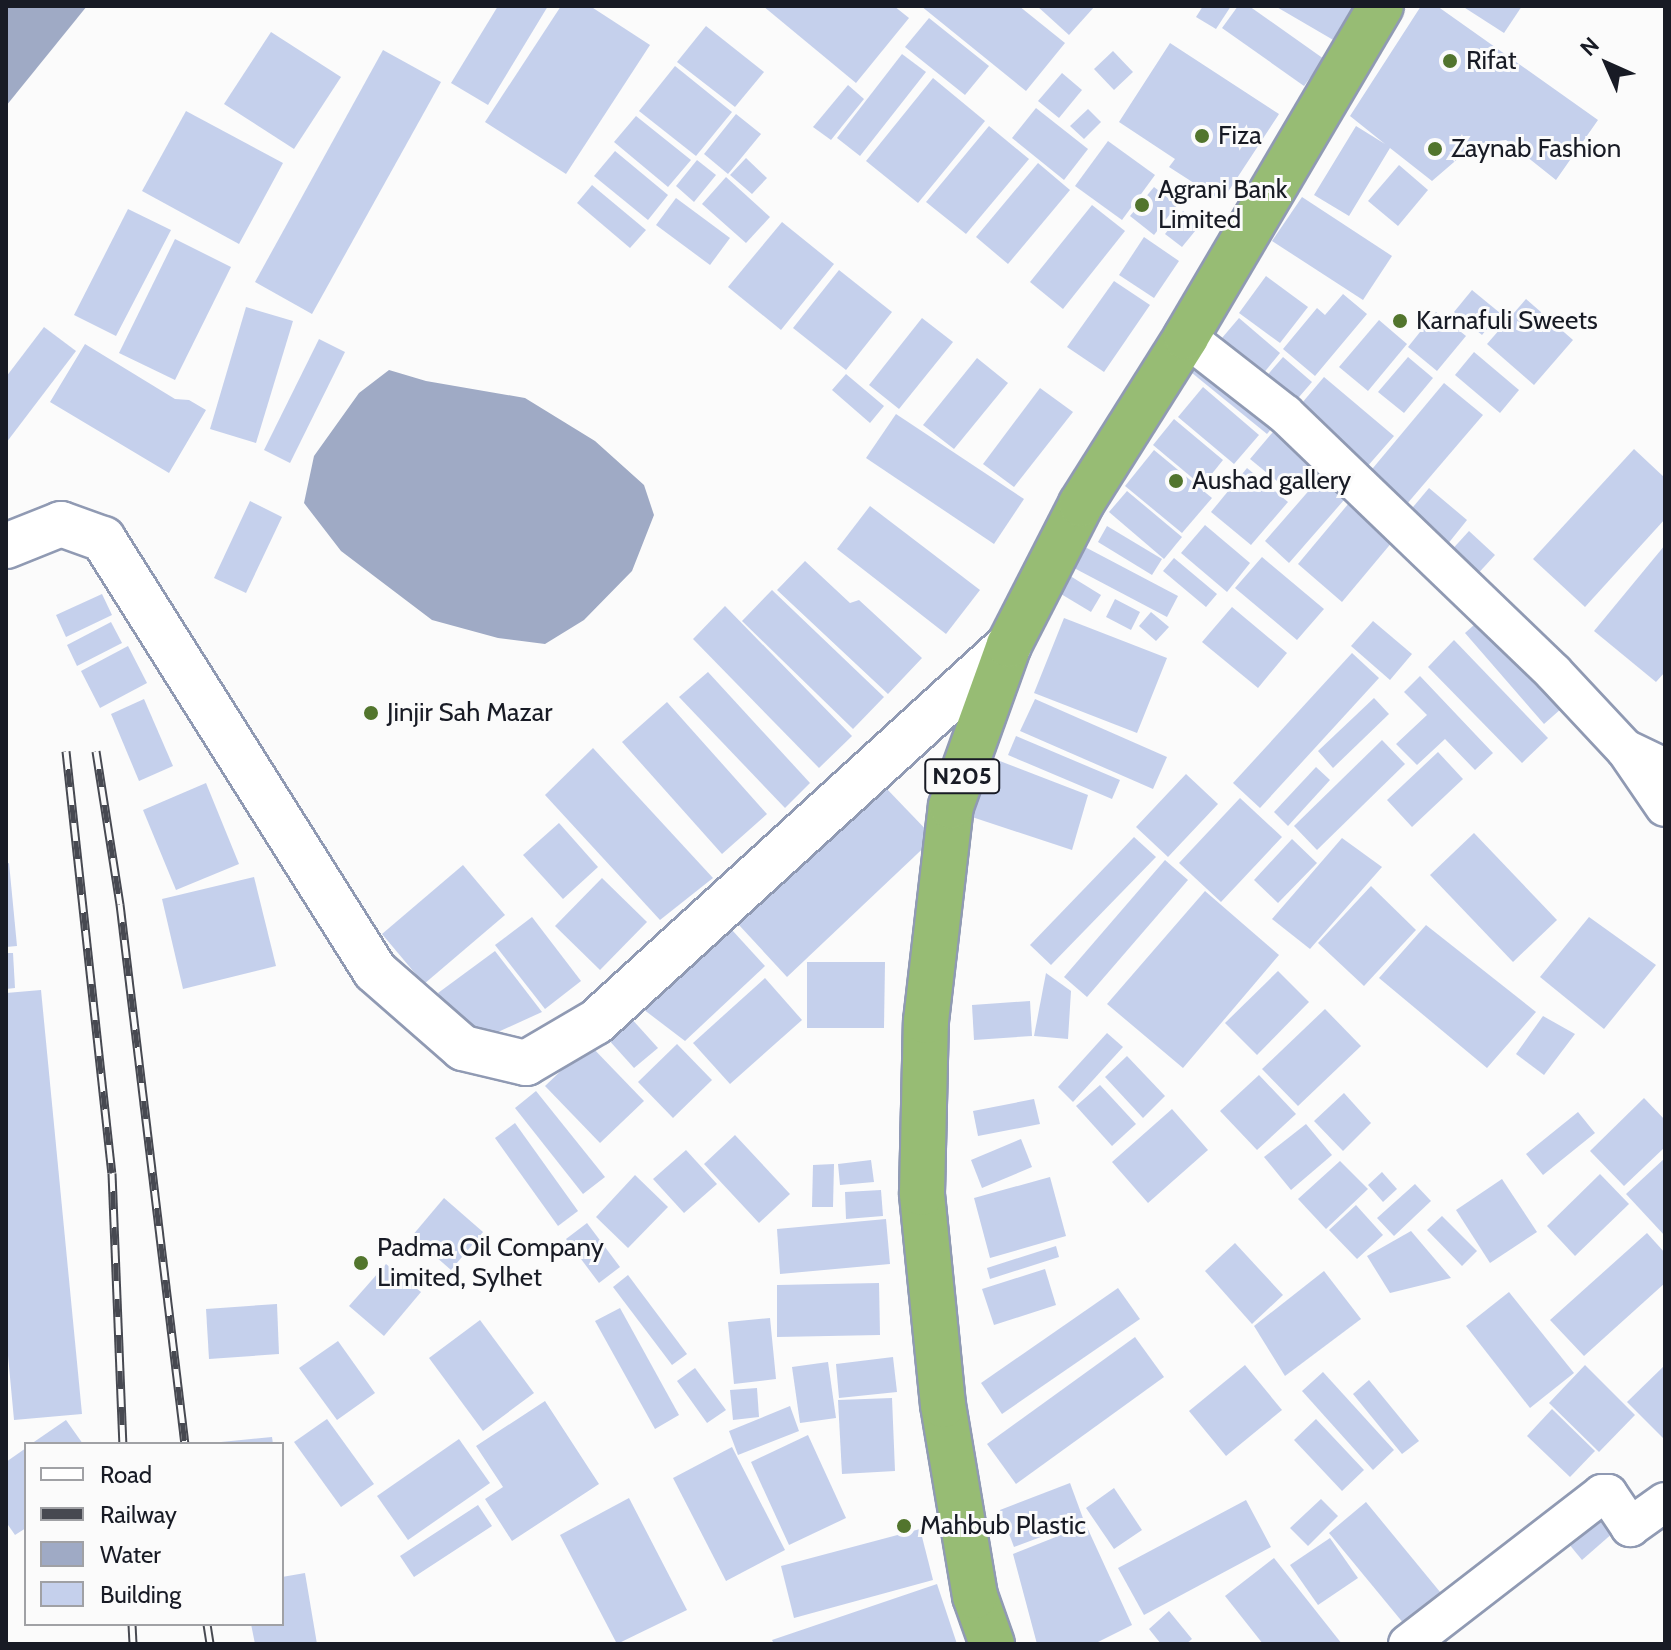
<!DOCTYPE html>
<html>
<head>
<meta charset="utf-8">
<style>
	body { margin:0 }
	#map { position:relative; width:1671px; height:1650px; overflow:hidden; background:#fbfbfb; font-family:Cabin,sans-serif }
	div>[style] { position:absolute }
	.water>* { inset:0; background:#9faac5 }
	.building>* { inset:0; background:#c5d0ec }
	.roads { filter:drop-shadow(2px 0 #909ab3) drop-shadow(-2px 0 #909ab3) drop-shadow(0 2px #909ab3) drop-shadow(0 -2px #909ab3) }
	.street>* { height:38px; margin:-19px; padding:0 19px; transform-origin:19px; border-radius:19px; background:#fff }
	.secondary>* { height:44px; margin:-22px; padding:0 22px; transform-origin:22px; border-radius:22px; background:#fff }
	.highway>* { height:44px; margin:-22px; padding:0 22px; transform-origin:22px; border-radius:22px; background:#97bc74 }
	.rail>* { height:9px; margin-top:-4.5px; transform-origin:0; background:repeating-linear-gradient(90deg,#fbfbfb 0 18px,#474951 0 36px); box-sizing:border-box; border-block:2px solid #474951 }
	.dots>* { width:22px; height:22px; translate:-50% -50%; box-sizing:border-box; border:4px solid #fbfbfb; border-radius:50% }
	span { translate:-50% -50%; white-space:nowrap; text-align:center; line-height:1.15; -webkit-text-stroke:6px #fbfbfb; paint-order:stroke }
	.shield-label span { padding:2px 6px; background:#fbfbfb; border:2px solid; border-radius:6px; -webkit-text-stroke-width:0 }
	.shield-label { font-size:24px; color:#181b25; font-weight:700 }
	.poi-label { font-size:26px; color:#181b25 }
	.left { translate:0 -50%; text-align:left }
	.frame { position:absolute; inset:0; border:8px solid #181b25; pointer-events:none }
	.legend { position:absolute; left:24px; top:1442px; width:260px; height:184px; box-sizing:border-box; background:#fbfbfb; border:2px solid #a0a1a5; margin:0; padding:10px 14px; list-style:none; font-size:24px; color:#181b25 }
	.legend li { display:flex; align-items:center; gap:16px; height:40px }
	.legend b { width:40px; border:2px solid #a0a1a5 }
	.north { position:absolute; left:1567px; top:24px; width:80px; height:80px; -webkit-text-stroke:6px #fbfbfb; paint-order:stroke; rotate:315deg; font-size:22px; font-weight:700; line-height:32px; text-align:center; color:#181b25 }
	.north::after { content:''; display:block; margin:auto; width:28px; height:36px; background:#181b25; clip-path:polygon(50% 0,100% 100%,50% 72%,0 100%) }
</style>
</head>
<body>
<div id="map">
	<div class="water">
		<i style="clip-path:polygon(6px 6px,87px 6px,6px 106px)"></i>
		<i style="clip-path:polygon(389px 370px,426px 381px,525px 398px,595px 441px,644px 485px,654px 515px,632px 571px,584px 620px,545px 644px,498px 638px,432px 620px,341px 551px,304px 503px,314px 456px,359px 393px)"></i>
	</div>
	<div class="building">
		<i style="clip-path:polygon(498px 6px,548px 6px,488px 105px,451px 83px)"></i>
		<i style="clip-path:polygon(561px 6px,590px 6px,650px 45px,566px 174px,485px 122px)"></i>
		<i style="clip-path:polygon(763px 6px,894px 6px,909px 18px,856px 83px)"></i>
		<i style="clip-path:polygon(921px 6px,1019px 6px,1065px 43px,1026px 91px)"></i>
		<i style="clip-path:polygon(1037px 6px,1095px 6px,1069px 35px)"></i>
		<i style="clip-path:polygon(1203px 6px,1231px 6px,1216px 29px,1196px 17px)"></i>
		<i style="clip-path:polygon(1238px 6px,1249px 6px,1324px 59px,1304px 86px,1222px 28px)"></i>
		<i style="clip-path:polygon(1275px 6px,1355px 6px,1335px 41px)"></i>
		<i style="clip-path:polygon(1421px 6px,1437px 6px,1598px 120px,1556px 180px,1506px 140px,1475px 144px,1432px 181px,1390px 148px,1349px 216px,1314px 195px,1356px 126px,1385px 144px,1350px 116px)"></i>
		<i style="clip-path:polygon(1462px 6px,1522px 6px,1504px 33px)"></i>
		<i style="clip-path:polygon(929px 18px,989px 66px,965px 95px,905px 47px)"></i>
		<i style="clip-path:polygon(706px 26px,764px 72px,735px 107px,677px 62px)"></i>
		<i style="clip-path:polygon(271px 32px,341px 77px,294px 149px,224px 104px)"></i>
		<i style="clip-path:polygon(1170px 43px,1279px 114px,1222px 201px,1169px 167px,1175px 159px,1119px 122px)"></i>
		<i style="clip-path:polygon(383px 50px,441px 82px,312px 314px,255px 282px)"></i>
		<i style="clip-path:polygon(1113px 51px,1133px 72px,1114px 90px,1094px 69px)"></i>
		<i style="clip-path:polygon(902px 54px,926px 72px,860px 156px,837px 138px)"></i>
		<i style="clip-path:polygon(675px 66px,732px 112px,696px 156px,639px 111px)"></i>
		<i style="clip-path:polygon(1062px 73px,1082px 90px,1059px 118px,1038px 101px)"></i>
		<i style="clip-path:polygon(933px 78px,985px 121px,918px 203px,866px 161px)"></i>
		<i style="clip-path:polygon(848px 85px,864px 99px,831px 140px,813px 127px)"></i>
		<i style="clip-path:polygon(1036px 108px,1088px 149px,1064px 180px,1012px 138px)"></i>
		<i style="clip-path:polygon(1088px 109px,1101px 122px,1084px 139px,1070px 126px)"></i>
		<i style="clip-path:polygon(186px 111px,283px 163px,239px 244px,142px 191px)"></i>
		<i style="clip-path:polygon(736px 114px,761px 134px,728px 174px,704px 154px)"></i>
		<i style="clip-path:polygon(636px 116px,691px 160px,668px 187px,614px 142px)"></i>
		<i style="clip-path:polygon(989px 126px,1029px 159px,966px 234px,926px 202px)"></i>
		<i style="clip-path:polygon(1108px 141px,1155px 175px,1122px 220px,1075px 186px)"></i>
		<i style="clip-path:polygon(615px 151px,668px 195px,648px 220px,594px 176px)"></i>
		<i style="clip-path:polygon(746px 158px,767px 178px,752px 194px,730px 175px)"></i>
		<i style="clip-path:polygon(697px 160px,716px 175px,694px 202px,676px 186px)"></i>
		<i style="clip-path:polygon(1038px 163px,1070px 190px,1008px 264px,976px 237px)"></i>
		<i style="clip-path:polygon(1399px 165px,1428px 190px,1398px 226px,1368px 201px)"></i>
		<i style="clip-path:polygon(726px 177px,770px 217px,746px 243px,702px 204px)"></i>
		<i style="clip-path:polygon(592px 185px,646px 230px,630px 248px,577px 203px)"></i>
		<i style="clip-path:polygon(1154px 187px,1177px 205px,1154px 235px,1130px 216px)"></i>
		<i style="clip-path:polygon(1302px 197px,1392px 256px,1363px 300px,1272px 241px)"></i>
		<i style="clip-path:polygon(676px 198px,730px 238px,710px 265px,656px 225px)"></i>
		<i style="clip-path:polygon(1092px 205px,1125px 231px,1063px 309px,1030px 282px)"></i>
		<i style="clip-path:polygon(128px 209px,171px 230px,116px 336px,74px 315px)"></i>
		<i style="clip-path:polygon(1183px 211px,1200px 225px,1182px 247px,1165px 234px)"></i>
		<i style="clip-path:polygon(782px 222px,834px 264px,781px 330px,728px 287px)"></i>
		<i style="clip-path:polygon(1144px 237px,1179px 261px,1154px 298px,1119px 275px)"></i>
		<i style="clip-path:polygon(175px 239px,231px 267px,175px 380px,119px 353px)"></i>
		<i style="clip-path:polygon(839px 270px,892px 312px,846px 370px,793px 328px)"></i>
		<i style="clip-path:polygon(1266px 276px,1308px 307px,1280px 343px,1239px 313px)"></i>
		<i style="clip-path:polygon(1114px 281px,1150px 305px,1104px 372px,1067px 347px)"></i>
		<i style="clip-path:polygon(1472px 290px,1500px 313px,1482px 335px,1454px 312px)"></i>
		<i style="clip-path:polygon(1343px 294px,1367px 314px,1315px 376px,1283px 349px,1317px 308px,1325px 315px)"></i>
		<i style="clip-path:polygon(1526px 299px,1573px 340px,1534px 385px,1487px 344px)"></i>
		<i style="clip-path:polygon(246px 307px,293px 321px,256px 443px,210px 429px)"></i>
		<i style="clip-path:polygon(1436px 312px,1466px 336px,1437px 371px,1408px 347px)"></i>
		<i style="clip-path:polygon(922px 318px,953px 342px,899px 409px,869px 385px)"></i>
		<i style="clip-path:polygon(1239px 318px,1280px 353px,1258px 380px,1216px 345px)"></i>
		<i style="clip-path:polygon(1379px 320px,1407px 344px,1368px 391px,1339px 367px)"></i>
		<i style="clip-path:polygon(44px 327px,76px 351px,6px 443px,6px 377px)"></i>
		<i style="clip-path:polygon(319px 339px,345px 352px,290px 463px,264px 450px)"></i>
		<i style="clip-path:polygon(85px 344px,175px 399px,189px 400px,206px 410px,169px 473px,50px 402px)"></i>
		<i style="clip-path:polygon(1474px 352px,1519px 390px,1500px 413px,1455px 375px)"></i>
		<i style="clip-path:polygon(1283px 357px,1312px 382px,1293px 404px,1264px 379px)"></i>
		<i style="clip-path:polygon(1408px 357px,1433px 378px,1404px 413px,1378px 392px)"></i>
		<i style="clip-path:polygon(977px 358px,1008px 383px,954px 449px,923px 425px)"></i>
		<i style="clip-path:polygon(1203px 359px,1278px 421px,1267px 434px,1192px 373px)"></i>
		<i style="clip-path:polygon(846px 374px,884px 406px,870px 423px,832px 390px)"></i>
		<i style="clip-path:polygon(1324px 377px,1394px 436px,1366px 468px,1296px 410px)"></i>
		<i style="clip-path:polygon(1444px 383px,1483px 415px,1406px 505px,1368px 474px)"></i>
		<i style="clip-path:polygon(1203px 387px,1259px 435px,1234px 464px,1178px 417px)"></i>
		<i style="clip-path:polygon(1040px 388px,1073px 412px,1014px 487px,983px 464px)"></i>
		<i style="clip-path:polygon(896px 414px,1024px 499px,994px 544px,866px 458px)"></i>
		<i style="clip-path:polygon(1174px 419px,1223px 460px,1202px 486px,1153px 445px)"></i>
		<i style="clip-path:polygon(1278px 426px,1320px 461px,1293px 494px,1250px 459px)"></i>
		<i style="clip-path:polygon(1634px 449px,1665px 478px,1665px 519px,1585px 607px,1533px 559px)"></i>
		<i style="clip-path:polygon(1154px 450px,1212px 498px,1182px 533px,1125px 486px)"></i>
		<i style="clip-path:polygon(1247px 468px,1288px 502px,1251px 545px,1211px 512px)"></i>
		<i style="clip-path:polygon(1326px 471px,1351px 492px,1289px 563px,1265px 541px)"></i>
		<i style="clip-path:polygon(1429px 488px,1467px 520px,1447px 545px,1408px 513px)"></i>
		<i style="clip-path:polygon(1127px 491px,1182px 537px,1164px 559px,1109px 512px)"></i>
		<i style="clip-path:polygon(250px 501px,282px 517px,246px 593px,214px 578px)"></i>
		<i style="clip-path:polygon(1349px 503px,1393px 541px,1342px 602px,1298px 564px)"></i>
		<i style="clip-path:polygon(870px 506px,980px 590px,946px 634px,837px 549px)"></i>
		<i style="clip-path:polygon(1205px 525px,1250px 563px,1227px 592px,1181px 553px)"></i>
		<i style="clip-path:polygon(1107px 526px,1162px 559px,1152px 575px,1098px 542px)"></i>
		<i style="clip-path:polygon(1469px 531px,1495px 555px,1474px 578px,1448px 554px)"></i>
		<i style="clip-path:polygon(1665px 545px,1665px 672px,1656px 682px,1594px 631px)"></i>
		<i style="clip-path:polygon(1085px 547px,1178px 596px,1167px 617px,1074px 568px)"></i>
		<i style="clip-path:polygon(1262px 557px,1324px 609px,1297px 640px,1235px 588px)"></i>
		<i style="clip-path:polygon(1174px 558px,1217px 594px,1206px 607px,1163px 571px)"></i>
		<i style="clip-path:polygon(805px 561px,850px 603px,859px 600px,922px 658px,888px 694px,777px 590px)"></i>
		<i style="clip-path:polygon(1067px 574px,1101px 595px,1091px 612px,1056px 591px)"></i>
		<i style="clip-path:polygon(772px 590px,884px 697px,853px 729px,742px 621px)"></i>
		<i style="clip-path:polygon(102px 594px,112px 615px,66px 637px,56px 615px)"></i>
		<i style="clip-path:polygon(1115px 599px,1140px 612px,1131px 630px,1106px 617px)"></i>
		<i style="clip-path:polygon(725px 606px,852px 736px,819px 768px,693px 639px)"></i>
		<i style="clip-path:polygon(1232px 607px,1287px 653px,1258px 688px,1202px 642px)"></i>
		<i style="clip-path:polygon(1151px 612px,1169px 627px,1156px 641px,1139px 626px)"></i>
		<i style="clip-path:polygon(1483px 617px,1562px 708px,1544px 724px,1465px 633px)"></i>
		<i style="clip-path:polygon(1064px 618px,1167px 658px,1137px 733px,1034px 693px)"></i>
		<i style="clip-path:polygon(1373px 621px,1412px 654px,1390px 680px,1351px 646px)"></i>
		<i style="clip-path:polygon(111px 622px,122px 643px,77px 666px,67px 645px)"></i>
		<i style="clip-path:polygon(1454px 640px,1548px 738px,1522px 763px,1428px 667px)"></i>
		<i style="clip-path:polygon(128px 646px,147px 683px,100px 708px,81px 671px)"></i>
		<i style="clip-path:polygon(1352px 653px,1379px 678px,1260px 808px,1233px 783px)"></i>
		<i style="clip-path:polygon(708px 672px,810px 783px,785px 808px,679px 697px)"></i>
		<i style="clip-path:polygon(1420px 676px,1493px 753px,1475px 770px,1445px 739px,1417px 765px,1396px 744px,1427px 715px,1404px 692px)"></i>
		<i style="clip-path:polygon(1374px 698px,1389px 714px,1333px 768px,1318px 751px)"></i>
		<i style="clip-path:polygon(144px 699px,173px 766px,139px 781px,111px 714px)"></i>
		<i style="clip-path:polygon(1035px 699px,1167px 757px,1153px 789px,1020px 731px)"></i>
		<i style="clip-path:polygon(667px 702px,767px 814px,722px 854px,622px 742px)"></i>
		<i style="clip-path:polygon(1016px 736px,1120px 780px,1112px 799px,1008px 755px)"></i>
		<i style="clip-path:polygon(1382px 740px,1405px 764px,1317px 850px,1294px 826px)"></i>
		<i style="clip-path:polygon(593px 748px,713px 878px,660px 920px,545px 795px)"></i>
		<i style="clip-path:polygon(1438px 752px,1463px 779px,1412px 827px,1387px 800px)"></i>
		<i style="clip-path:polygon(979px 753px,1088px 795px,1072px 850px,972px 817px)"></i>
		<i style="clip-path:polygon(1316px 767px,1330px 780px,1288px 826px,1274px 812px)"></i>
		<i style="clip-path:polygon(1186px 774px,1218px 804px,1168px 857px,1136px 827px)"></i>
		<i style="clip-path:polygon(206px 783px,239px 864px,176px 890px,143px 810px)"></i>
		<i style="clip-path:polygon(885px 787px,934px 838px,787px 977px,739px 925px)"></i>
		<i style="clip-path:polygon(1240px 798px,1282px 837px,1221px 902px,1179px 863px)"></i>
		<i style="clip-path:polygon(559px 823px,598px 867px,563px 899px,523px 855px)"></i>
		<i style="clip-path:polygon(1474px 833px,1557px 920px,1513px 962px,1430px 875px)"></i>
		<i style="clip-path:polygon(1134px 837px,1156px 857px,1051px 965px,1030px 945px)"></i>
		<i style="clip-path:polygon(1342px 838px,1382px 867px,1310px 949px,1272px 919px)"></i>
		<i style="clip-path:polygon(1292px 839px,1317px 863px,1278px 903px,1254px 880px)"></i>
		<i style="clip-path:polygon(1165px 860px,1188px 880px,1087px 997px,1064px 977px)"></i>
		<i style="clip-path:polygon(9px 863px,17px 946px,6px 947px,6px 864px)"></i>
		<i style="clip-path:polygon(463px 865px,505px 915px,424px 984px,382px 934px)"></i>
		<i style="clip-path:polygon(254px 877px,276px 966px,183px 989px,162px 899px)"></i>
		<i style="clip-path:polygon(602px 878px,647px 922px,600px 970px,555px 926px)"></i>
		<i style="clip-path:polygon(1371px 886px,1416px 930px,1364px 986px,1318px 943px)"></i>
		<i style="clip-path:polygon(1205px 891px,1279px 955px,1183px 1068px,1107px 1004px)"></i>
		<i style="clip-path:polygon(532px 917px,581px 981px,545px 1009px,495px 945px)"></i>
		<i style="clip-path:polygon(1589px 917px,1656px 965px,1604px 1029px,1540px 977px)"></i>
		<i style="clip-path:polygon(1426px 925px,1536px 1012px,1487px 1068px,1379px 978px)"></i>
		<i style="clip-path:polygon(732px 930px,765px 966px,685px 1041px,643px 1009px)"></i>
		<i style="clip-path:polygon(495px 951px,542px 1012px,498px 1032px,463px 1032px,438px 993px)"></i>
		<i style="clip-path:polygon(6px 953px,13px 953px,15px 988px,6px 989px)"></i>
		<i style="clip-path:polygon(807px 962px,885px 962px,884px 1028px,807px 1028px)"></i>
		<i style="clip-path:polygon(1278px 971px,1309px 1002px,1257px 1055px,1225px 1023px)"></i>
		<i style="clip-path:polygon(1046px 973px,1071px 991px,1068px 1039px,1034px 1036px)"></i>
		<i style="clip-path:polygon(765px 978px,802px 1020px,730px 1084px,693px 1043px)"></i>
		<i style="clip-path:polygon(41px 990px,82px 1414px,14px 1420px,6px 1334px,6px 993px)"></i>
		<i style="clip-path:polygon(1030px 1001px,1032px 1036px,974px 1040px,972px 1005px)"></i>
		<i style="clip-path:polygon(1325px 1009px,1361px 1046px,1298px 1106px,1262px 1069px)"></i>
		<i style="clip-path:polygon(1543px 1016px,1575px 1034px,1544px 1075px,1516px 1054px)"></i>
		<i style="clip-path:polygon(630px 1017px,658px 1048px,634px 1068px,607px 1038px)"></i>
		<i style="clip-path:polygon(1107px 1033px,1123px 1047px,1073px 1102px,1058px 1087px)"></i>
		<i style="clip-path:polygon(589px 1044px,644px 1101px,600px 1143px,545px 1086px)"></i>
		<i style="clip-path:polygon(677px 1044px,712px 1080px,673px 1118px,638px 1082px)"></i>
		<i style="clip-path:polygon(1127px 1056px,1165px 1096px,1143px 1118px,1105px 1077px)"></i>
		<i style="clip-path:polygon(1259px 1075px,1296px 1114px,1257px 1150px,1220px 1111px)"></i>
		<i style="clip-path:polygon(1100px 1085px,1136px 1124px,1112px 1146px,1076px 1106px)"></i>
		<i style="clip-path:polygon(536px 1091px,605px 1177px,583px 1194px,515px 1108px)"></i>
		<i style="clip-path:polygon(1344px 1093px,1371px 1123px,1343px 1151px,1314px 1121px)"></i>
		<i style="clip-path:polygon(1644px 1098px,1665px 1120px,1665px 1147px,1624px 1186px,1590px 1151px)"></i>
		<i style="clip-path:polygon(1034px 1099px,1040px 1124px,978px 1136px,973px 1111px)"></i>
		<i style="clip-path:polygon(1172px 1109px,1208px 1150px,1148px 1203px,1112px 1162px)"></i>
		<i style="clip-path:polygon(1578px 1112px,1595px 1133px,1543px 1175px,1526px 1154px)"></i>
		<i style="clip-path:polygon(515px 1123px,578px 1211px,558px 1226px,495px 1138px)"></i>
		<i style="clip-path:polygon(1306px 1124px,1332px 1155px,1291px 1190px,1264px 1157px)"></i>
		<i style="clip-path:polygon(735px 1135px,790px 1194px,759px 1223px,704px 1164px)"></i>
		<i style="clip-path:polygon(1021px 1139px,1032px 1167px,982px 1188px,971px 1160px)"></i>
		<i style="clip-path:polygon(686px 1150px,717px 1184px,684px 1213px,653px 1179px)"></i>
		<i style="clip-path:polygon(1665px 1158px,1665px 1236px,1626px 1194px)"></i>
		<i style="clip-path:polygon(871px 1160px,874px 1182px,840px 1185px,838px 1164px)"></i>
		<i style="clip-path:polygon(1340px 1161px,1368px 1189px,1326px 1229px,1298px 1199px)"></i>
		<i style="clip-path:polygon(834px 1164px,833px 1207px,812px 1207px,813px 1165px)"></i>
		<i style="clip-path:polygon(1382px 1172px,1397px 1189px,1383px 1202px,1368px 1185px)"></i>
		<i style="clip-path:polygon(1600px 1174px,1629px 1204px,1575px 1256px,1547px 1226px)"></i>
		<i style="clip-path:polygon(635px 1175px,668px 1207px,628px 1248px,596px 1217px)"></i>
		<i style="clip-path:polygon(1050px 1177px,1066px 1236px,990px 1258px,974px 1198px)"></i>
		<i style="clip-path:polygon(1502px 1179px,1537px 1232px,1490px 1263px,1456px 1210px)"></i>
		<i style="clip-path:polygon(1415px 1184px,1431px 1201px,1394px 1236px,1377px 1218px)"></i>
		<i style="clip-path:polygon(881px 1190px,883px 1216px,846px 1219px,845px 1192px)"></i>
		<i style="clip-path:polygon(444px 1198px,483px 1232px,451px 1270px,412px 1236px)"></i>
		<i style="clip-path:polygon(1356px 1205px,1383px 1235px,1357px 1259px,1329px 1230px)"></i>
		<i style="clip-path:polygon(1442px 1216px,1477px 1251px,1462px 1266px,1427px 1230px)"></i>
		<i style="clip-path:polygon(886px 1219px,890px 1264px,780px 1274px,777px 1229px)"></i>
		<i style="clip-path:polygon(587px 1223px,620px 1267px,599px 1283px,566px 1239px)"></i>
		<i style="clip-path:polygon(1411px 1231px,1451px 1278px,1390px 1293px,1367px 1256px)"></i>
		<i style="clip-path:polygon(1647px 1233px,1665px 1253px,1665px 1283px,1584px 1356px,1550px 1320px)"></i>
		<i style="clip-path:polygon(1235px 1243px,1283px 1295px,1252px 1324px,1205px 1271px)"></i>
		<i style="clip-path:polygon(1056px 1246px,1059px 1257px,990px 1279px,987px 1268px)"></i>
		<i style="clip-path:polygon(386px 1264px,421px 1292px,384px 1336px,349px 1306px)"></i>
		<i style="clip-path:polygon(1045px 1269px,1056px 1305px,994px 1325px,982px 1289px)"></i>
		<i style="clip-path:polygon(1324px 1271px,1361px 1319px,1285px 1376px,1254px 1326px)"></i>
		<i style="clip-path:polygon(628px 1275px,687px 1354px,672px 1365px,613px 1287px)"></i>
		<i style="clip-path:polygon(879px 1283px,880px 1335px,777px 1337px,777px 1285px)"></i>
		<i style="clip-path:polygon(1118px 1288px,1140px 1319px,1002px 1414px,981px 1383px)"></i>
		<i style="clip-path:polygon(1509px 1292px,1574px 1373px,1530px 1408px,1466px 1326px)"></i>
		<i style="clip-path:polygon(277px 1304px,279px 1354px,209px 1359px,206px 1309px)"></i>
		<i style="clip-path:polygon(620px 1308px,679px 1415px,655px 1429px,595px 1321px)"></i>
		<i style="clip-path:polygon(770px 1318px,776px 1379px,734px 1384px,728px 1322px)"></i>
		<i style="clip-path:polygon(480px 1320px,534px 1393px,483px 1431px,429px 1358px)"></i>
		<i style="clip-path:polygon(1135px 1337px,1164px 1377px,1016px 1484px,987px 1444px)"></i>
		<i style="clip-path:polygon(338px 1341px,375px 1393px,337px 1420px,299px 1368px)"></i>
		<i style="clip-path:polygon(893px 1357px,897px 1392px,839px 1398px,836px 1364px)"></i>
		<i style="clip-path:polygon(828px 1362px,836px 1418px,800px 1423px,792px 1367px)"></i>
		<i style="clip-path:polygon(1245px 1365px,1282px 1410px,1226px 1456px,1189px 1411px)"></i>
		<i style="clip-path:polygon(1585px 1365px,1635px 1415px,1599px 1452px,1549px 1403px)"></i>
		<i style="clip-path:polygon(1665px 1365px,1665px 1440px,1627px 1402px)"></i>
		<i style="clip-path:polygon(695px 1368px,726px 1410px,707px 1423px,677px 1381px)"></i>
		<i style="clip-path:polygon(1323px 1372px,1394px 1450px,1373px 1470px,1302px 1391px)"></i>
		<i style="clip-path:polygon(1369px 1380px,1419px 1441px,1402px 1454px,1353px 1394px)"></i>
		<i style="clip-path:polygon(757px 1388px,759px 1417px,733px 1420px,730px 1390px)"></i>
		<i style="clip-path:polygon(892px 1398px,895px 1471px,842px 1474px,838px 1400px)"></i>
		<i style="clip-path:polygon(545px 1401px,599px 1484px,512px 1541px,485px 1499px,503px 1487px,476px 1446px)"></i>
		<i style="clip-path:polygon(790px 1406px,799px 1431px,738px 1455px,729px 1431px)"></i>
		<i style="clip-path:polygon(1552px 1409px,1595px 1451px,1570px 1477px,1527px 1436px)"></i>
		<i style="clip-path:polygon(327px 1419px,374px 1484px,341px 1507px,294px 1442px)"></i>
		<i style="clip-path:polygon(1316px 1419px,1364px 1470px,1342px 1491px,1294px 1440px)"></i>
		<i style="clip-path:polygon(66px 1420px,83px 1444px,31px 1444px)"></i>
		<i style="clip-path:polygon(808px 1435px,846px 1518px,789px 1545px,751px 1462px)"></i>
		<i style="clip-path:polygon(272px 1437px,273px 1444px,221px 1444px,221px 1442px)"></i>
		<i style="clip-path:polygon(459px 1439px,490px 1483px,408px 1540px,377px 1496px)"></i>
		<i style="clip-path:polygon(732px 1447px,785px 1550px,726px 1581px,673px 1478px)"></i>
		<i style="clip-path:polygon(26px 1448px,26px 1528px,15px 1535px,6px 1522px,6px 1462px)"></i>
		<i style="clip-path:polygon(1070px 1483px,1084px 1521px,1014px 1547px,1000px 1510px)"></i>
		<i style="clip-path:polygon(1114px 1488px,1142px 1530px,1114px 1549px,1086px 1508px)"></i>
		<i style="clip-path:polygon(629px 1498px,687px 1610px,617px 1644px,560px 1535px)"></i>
		<i style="clip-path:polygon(1321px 1499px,1338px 1516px,1308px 1546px,1290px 1528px)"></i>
		<i style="clip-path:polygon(1246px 1500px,1271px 1547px,1144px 1615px,1118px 1568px)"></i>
		<i style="clip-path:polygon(1366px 1502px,1445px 1598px,1409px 1630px,1329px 1533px)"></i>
		<i style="clip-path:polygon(1604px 1504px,1622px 1525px,1582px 1560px,1564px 1538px)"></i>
		<i style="clip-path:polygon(478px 1505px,492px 1526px,414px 1577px,400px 1556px)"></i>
		<i style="clip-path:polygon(1086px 1525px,1132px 1625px,1094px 1644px,1037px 1644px,1013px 1554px)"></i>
		<i style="clip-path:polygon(920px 1529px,933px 1580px,794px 1618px,781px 1566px)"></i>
		<i style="clip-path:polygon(1330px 1538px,1358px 1578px,1318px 1605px,1290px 1565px)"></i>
		<i style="clip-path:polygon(1274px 1558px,1342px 1644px,1263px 1644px,1225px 1596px)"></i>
		<i style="clip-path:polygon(305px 1573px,317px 1644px,255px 1644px,251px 1624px,282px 1624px,282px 1577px)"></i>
		<i style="clip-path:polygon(937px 1584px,957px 1644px,774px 1644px,772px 1640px)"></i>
		<i style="clip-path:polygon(1169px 1611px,1192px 1639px,1186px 1644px,1161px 1644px,1149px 1629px)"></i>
	</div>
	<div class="roads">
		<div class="street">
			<i style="left:1186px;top:337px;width:125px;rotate:37.9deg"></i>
			<i style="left:1285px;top:414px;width:372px;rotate:43.9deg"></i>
			<i style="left:1553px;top:672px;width:105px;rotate:46.9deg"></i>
			<i style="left:1625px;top:749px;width:44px;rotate:25.4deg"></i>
			<i style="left:1626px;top:750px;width:69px;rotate:55.6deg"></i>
			<i style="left:1408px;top:1644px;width:245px;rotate:-37.7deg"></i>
			<i style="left:1602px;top:1494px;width:6px"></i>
			<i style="left:1608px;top:1494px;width:40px;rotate:56deg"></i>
			<i style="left:1630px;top:1527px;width:43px;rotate:-35.5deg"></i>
		</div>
		<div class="secondary">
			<i style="left:6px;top:546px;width:59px;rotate:-21.8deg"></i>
			<i style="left:61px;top:524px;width:45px;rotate:19.7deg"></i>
			<i style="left:103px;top:539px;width:510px;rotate:57.8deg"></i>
			<i style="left:375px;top:971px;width:117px;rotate:41.2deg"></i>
			<i style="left:463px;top:1048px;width:65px;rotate:13.4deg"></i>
			<i style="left:526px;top:1063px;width:81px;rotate:-30.4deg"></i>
			<i style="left:596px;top:1022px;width:559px;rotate:-42.39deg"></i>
		</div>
		<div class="highway">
			<i style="left:992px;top:1644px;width:51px;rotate:-109.5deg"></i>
			<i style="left:975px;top:1596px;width:194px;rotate:-99.5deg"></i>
			<i style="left:943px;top:1405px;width:213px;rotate:-95.7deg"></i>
			<i style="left:922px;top:1193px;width:172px;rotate:-88.7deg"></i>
			<i style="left:926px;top:1021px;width:216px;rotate:-83.4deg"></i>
			<i style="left:951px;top:806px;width:171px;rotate:-70.2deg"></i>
			<i style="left:1009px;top:645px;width:158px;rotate:-62.9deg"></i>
			<i style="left:1081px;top:504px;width:197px;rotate:-57.8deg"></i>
			<i style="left:1186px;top:337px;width:384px;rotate:-59.5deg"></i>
		</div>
	</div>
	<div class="rail">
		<i style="left:66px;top:751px;width:424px;rotate:83.8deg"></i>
		<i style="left:112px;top:1173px;width:271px;rotate:87.7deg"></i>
		<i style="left:96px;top:751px;width:155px;rotate:81.1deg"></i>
		<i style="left:120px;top:904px;width:544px;rotate:83.14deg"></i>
		<i style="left:132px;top:1624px;width:20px;rotate:87deg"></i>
		<i style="left:207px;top:1624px;width:20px;rotate:81deg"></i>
	</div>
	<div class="dots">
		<i style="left:1450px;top:61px;background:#52752d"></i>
		<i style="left:1202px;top:136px;background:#52752d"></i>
		<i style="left:1435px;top:149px;background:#52752d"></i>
		<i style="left:1142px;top:205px;background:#52752d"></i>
		<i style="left:1400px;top:321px;background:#52752d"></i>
		<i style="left:1176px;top:481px;background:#52752d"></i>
		<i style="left:371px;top:713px;background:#52752d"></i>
		<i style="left:361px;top:1263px;background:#52752d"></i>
		<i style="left:904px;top:1526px;background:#52752d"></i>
	</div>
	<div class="shield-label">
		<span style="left:962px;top:776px">N205</span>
	</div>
	<div class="poi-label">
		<span class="left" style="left:1466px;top:61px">Rifat</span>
		<span class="left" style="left:1218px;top:136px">Fiza</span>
		<span class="left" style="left:1451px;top:149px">Zaynab Fashion</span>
		<span class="left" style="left:1158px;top:205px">Agrani Bank<br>Limited</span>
		<span class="left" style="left:1416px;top:321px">Karnafuli Sweets</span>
		<span class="left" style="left:1192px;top:481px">Aushad gallery</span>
		<span class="left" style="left:387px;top:713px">Jinjir Sah Mazar</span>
		<span class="left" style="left:377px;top:1263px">Padma Oil Company<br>Limited, Sylhet</span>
		<span class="left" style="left:920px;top:1526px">Mahbub Plastic</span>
	</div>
	<div class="frame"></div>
	<ul class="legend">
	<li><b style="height:10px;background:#fff"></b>Road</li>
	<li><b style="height:10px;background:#474951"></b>Railway</li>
	<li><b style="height:22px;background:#9faac5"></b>Water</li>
	<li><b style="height:22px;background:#c5d0ec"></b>Building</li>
	</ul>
	<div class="north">N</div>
</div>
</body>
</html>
